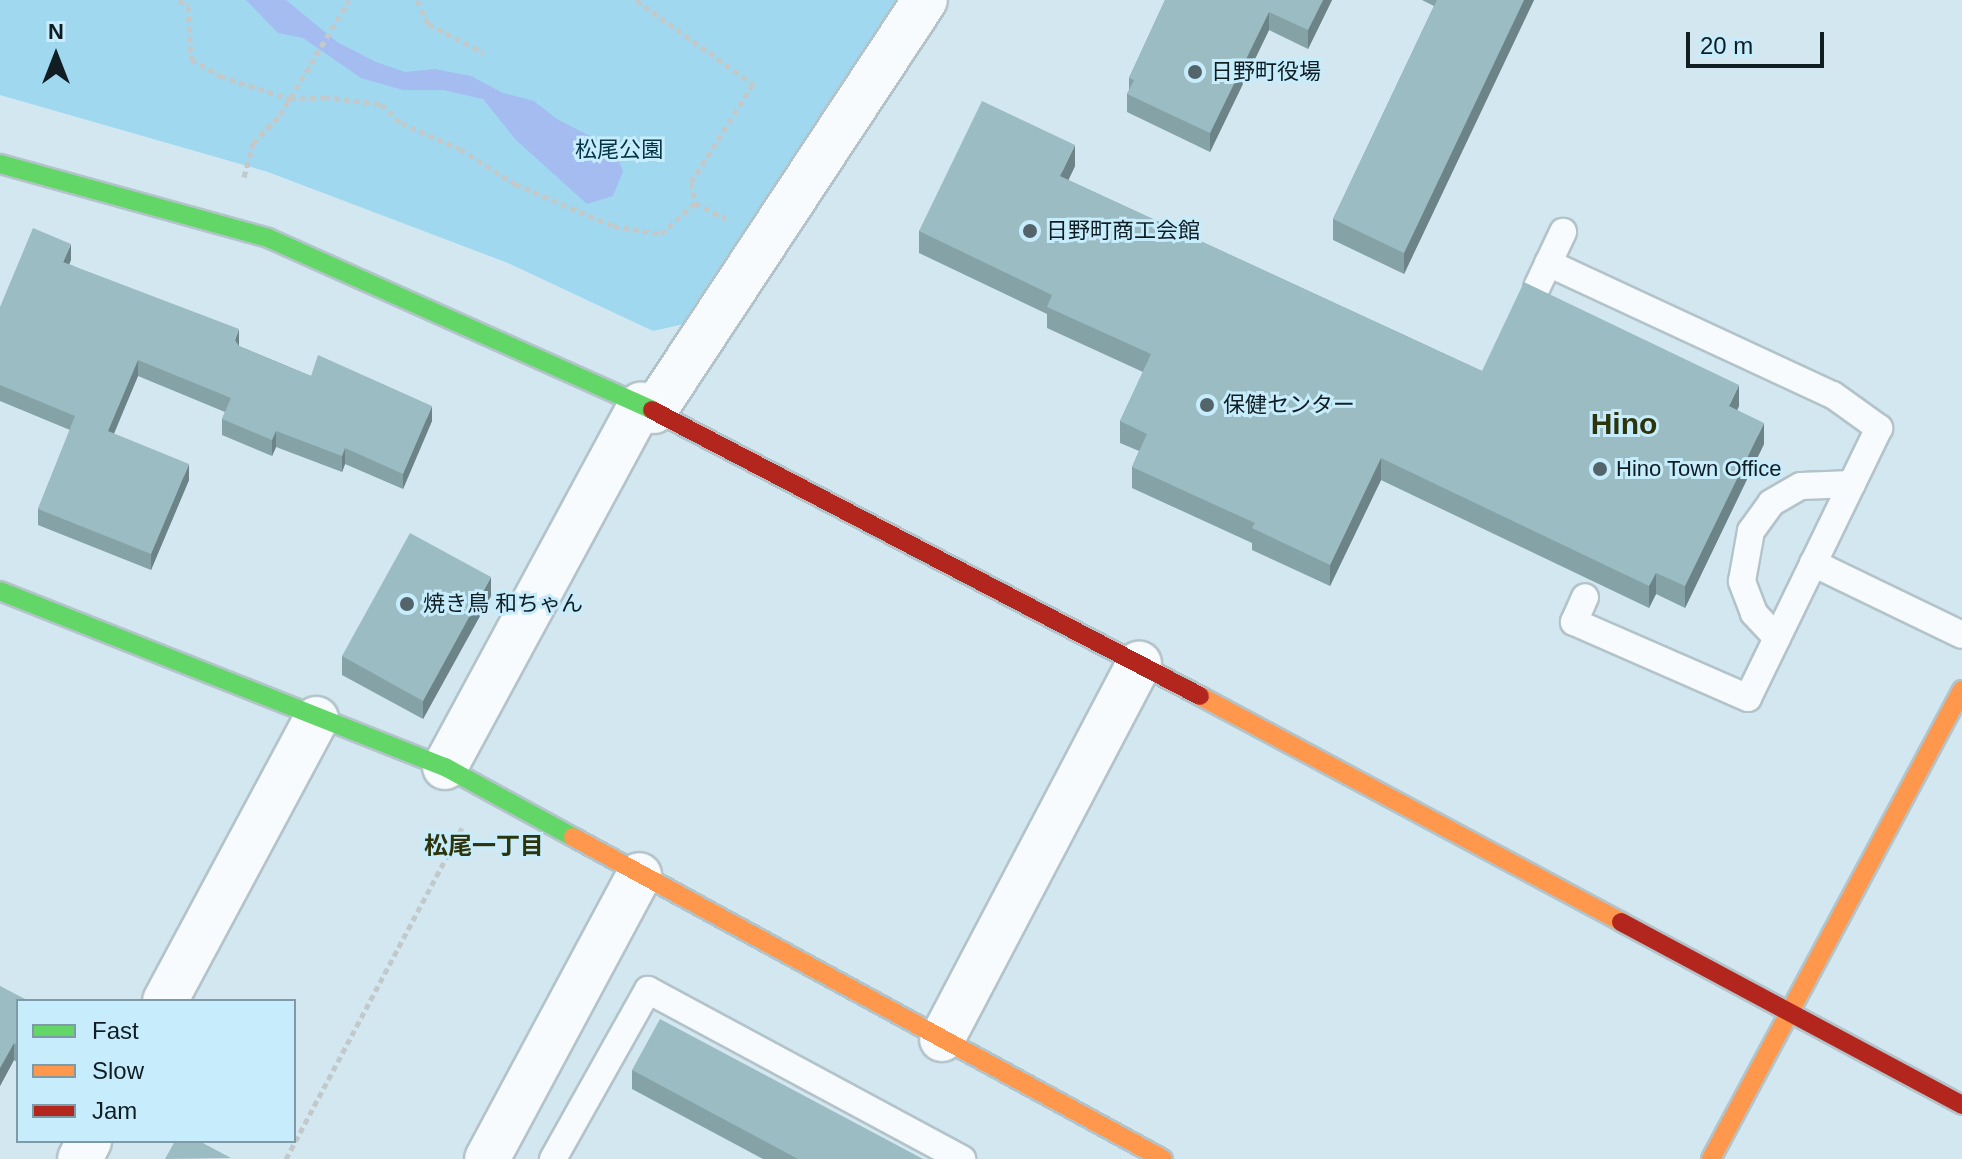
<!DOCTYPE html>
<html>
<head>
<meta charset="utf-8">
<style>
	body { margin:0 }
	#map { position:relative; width:1962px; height:1159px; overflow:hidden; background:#d3e7f0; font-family:Arial,"Noto Sans JP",sans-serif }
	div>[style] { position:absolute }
	.green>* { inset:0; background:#9fd8ef }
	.water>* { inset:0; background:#a5bcf0 }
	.path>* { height:5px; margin-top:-2.5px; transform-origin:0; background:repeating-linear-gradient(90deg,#c2c9cb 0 6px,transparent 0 10px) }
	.roads { filter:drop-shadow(2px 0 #b3c3ca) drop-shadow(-2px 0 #b3c3ca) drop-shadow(0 2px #b3c3ca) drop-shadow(0 -2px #b3c3ca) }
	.lane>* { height:26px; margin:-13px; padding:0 13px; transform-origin:13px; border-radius:13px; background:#f8fbfd }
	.street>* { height:44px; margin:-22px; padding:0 22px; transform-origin:22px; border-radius:22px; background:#f8fbfd }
	.fast>* { height:18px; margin:-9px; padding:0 9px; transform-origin:9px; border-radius:9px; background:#63d668 }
	.slow>* { height:18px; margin:-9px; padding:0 9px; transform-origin:9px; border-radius:9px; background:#ff974d }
	.jam>* { height:18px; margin:-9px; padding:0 9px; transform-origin:9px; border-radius:9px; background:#b3261e }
	.wall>* { inset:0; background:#85a2a7 }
	.shaded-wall>* { inset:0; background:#6c8488 }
	.building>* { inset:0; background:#9bbcc2 }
	.dots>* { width:22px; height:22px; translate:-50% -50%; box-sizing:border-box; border:4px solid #c7ecfc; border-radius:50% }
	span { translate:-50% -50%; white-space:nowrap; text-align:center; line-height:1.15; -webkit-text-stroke:6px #c7ecfc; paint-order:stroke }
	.poi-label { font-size:22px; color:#101e24 }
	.left { translate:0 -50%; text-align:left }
	.park-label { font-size:22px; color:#043342 }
	.neighbourhood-label { font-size:24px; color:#2d340c; font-weight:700 }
	.district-label { font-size:30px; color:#2d340c; font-weight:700 }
	.legend { position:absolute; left:16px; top:999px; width:280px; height:144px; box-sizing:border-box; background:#c7ecfc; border:2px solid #7e9aa6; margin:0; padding:10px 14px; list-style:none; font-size:24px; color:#101e24 }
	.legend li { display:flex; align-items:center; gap:16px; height:40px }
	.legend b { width:40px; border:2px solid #7e9aa6 }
	.north { position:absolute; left:16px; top:16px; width:80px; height:80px; -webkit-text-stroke:6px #c7ecfc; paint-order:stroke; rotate:0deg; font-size:22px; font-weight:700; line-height:32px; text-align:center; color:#101e24 }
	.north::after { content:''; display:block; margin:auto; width:28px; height:36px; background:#101e24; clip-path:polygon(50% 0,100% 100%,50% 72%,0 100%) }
	.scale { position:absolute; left:1686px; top:32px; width:138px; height:36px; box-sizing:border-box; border:4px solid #101e24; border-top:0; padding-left:10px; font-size:24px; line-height:28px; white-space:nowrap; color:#101e24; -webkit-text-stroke:6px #c7ecfc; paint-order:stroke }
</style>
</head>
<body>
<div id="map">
	<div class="green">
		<i style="clip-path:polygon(0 0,898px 0,684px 324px,653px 331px,508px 263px,268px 172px,0 95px)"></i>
	</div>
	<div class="water">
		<i style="clip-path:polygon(246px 0,286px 0,337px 42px,376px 62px,405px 72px,435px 69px,471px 76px,503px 93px,534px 101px,557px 119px,613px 148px,623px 171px,613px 196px,587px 204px,516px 140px,483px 99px,443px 90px,403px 90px,361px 78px,303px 38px,278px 33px)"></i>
	</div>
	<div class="path">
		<i style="left:179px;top:0;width:11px;rotate:34deg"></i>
		<i style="left:188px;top:6px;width:53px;rotate:86.8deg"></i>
		<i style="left:191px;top:59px;width:34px;rotate:30deg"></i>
		<i style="left:220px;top:76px;width:74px;rotate:18.2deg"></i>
		<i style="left:290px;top:99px;width:34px;rotate:-3deg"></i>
		<i style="left:324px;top:97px;width:57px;rotate:7deg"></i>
		<i style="left:381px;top:104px;width:28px;rotate:44deg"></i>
		<i style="left:401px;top:123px;width:64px;rotate:23.8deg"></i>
		<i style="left:460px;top:149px;width:65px;rotate:32.5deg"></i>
		<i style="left:515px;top:184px;width:107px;rotate:23.2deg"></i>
		<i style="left:613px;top:226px;width:49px;rotate:9.5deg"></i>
		<i style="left:661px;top:234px;width:46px;rotate:-42.4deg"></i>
		<i style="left:417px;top:0;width:26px;rotate:65deg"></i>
		<i style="left:428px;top:24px;width:63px;rotate:27.4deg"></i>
		<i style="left:636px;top:0;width:144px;rotate:35.7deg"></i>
		<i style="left:753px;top:84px;width:116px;rotate:122.3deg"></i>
		<i style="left:691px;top:182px;width:21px;rotate:79deg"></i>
		<i style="left:695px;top:203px;width:35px;rotate:27deg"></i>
		<i style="left:244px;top:177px;width:35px;rotate:-75deg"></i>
		<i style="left:253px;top:143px;width:39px;rotate:-46deg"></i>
		<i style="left:280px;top:115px;width:134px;rotate:-59deg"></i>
		<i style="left:286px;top:1159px;width:375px;rotate:-62deg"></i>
	</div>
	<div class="roads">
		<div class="lane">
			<i style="left:1548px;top:263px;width:314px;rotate:24.9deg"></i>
			<i style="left:1833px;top:395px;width:57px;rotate:35.7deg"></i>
			<i style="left:1879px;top:428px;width:300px;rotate:115.9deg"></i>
			<i style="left:1748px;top:698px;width:190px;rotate:-156.4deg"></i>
			<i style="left:1574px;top:622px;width:27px;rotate:-66deg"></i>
			<i style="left:1537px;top:287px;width:61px;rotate:-64.7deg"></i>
			<i style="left:1813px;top:563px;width:165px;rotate:25.8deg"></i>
			<i style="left:1777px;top:638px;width:34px;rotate:-133deg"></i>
			<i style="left:1754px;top:613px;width:34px;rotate:-111deg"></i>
			<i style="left:1742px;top:581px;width:51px;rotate:-79.8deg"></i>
			<i style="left:1751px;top:531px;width:34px;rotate:-54deg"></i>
			<i style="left:1771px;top:503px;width:34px;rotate:-30deg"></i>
			<i style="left:1801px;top:486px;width:51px;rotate:-2.2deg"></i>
			<i style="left:553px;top:1159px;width:194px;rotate:-60.7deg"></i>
			<i style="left:648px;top:990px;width:357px;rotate:28.3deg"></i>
		</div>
		<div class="street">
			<i style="left:654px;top:411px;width:492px;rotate:-56.6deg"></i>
			<i style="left:445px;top:767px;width:412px;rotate:-61.6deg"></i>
			<i style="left:165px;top:1001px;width:320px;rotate:-61.8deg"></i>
			<i style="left:942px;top:1039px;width:424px;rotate:-62.3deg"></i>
			<i style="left:80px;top:1159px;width:20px;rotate:-63deg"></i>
			<i style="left:487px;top:1159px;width:322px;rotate:-61.8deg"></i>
		</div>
		<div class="fast">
			<i style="left:0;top:164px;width:278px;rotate:15.4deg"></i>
			<i style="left:268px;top:238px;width:421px;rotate:24.1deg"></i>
			<i style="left:0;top:591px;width:479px;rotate:21.6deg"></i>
			<i style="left:445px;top:767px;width:146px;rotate:28.7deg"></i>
		</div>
		<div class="slow">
			<i style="left:1200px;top:696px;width:478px;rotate:28.2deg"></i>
			<i style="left:573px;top:837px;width:672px;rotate:28.62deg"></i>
			<i style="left:1711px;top:1159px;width:532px;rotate:-61.85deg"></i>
		</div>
		<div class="jam">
			<i style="left:652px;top:410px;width:618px;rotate:27.56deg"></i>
			<i style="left:1621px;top:922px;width:387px;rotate:28.2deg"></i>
		</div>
	</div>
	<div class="wall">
		<i style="clip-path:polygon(1165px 0,1332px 0,1308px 49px,1269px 30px,1210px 152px,1127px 112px,1127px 94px,1129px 90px,1129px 78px)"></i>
		<i style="clip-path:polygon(1422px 0,1534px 0,1404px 274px,1333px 240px,1333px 219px,1434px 6px)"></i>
		<i style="clip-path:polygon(1075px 166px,1068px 180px,1482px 371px,1739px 406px,1737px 410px,1764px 444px,1685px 608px,1656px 594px,1649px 608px,1381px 480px,1330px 586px,1252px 550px,1252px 543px,1132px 488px,1132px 467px,1139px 451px,1120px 443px,1120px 421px,1143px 372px,1047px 328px,1047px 314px,919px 253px,919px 231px)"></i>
		<i style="clip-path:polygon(71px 260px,69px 264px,239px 345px,239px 346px,311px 376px,432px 421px,403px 489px,345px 464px,342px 472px,276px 447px,272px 456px,222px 435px,222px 419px,225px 412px,138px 376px,114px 434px,189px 480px,151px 570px,38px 525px,38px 509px,70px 430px,0 401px,0 307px)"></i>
		<i style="clip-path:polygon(491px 596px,423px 719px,342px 675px,342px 656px)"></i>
		<i style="clip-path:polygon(0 986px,18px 1001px,18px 1063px,14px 1060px,0 1086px)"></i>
		<i style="clip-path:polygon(632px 1070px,923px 1159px,763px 1159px,632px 1089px)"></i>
	</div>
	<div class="shaded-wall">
		<i style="clip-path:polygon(1323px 0,1332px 0,1308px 49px,1308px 30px)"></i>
		<i style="clip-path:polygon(1524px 0,1534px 0,1404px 274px,1404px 253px)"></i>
		<i style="clip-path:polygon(1269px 12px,1269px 30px,1210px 152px,1210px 133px)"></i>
		<i style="clip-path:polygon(1075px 145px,1075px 166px,1060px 198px,1060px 176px)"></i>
		<i style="clip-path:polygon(71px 244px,71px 260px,63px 278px,63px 262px)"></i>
		<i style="clip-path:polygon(239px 329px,239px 345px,235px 356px,235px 340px)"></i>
		<i style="clip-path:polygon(138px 360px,138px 376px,108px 447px,108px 431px)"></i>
		<i style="clip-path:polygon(1739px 385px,1739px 406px,1729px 428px,1729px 406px)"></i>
		<i style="clip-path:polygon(432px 406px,432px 421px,403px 489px,403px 474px)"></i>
		<i style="clip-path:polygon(1764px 423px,1764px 444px,1685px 608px,1685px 586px)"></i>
		<i style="clip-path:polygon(276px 431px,276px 447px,272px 456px,272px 440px)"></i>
		<i style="clip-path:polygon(345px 448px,345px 464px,342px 472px,342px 456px)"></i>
		<i style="clip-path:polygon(1381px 458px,1381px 480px,1330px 586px,1330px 565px)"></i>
		<i style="clip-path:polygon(189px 464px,189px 480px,151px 570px,151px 554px)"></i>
		<i style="clip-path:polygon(1656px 573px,1656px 594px,1649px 608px,1649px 586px)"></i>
		<i style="clip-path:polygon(491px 577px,491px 596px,423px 719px,423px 701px)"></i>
		<i style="clip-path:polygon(14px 1043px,14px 1060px,0 1086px,0 1068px)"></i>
	</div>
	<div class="building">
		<i style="clip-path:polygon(1165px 0,1323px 0,1308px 30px,1269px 12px,1210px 133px,1127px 94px,1134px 80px,1129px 78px)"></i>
		<i style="clip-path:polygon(1437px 0,1524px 0,1404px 253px,1333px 219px)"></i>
		<i style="clip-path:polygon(982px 101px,1075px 145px,1060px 176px,1482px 371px,1524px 282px,1739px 385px,1729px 406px,1764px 423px,1685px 586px,1656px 573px,1649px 586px,1381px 458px,1330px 565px,1252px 528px,1255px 523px,1132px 467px,1147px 434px,1120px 421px,1151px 354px,1047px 307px,1052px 295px,919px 231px)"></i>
		<i style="clip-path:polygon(33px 228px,71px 244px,63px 262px,239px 329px,235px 340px,239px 346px,311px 376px,318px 355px,432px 406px,403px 474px,345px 448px,342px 456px,276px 431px,272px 440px,222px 419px,231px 398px,138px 360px,108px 431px,189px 464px,151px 554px,38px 509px,75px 416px,0 385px,0 307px)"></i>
		<i style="clip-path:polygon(410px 533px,491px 577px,423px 701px,342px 656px)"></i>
		<i style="clip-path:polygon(0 986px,29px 1001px,18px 1001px,18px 1045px,14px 1043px,0 1068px)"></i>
		<i style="clip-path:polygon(660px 1019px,923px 1159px,798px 1159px,632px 1070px)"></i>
		<i style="clip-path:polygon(175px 1141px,199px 1141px,231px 1158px,165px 1159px)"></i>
	</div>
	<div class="dots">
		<i style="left:1195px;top:72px;background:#54646b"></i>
		<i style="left:1030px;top:231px;background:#54646b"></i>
		<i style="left:1207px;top:405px;background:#54646b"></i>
		<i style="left:1600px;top:469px;background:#54646b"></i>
		<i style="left:407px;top:604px;background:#54646b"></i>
	</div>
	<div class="poi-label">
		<span class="left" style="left:1211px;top:72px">日野町役場</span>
		<span class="left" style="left:1046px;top:231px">日野町商工会館</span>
		<span class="left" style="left:1223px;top:405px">保健センター</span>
		<span class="left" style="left:1616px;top:469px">Hino Town Office</span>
		<span class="left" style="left:423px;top:604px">焼き鳥 和ちゃん</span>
	</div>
	<div class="park-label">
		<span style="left:619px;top:150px">松尾公園</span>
	</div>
	<div class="neighbourhood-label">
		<span style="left:484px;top:846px">松尾一丁目</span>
	</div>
	<div class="district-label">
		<span style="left:1624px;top:424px">Hino</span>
	</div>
	<ul class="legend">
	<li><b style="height:10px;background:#63d668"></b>Fast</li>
	<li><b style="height:10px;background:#ff974d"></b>Slow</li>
	<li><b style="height:10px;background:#b3261e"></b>Jam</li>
	</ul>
	<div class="north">N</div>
	<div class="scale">20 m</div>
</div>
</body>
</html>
